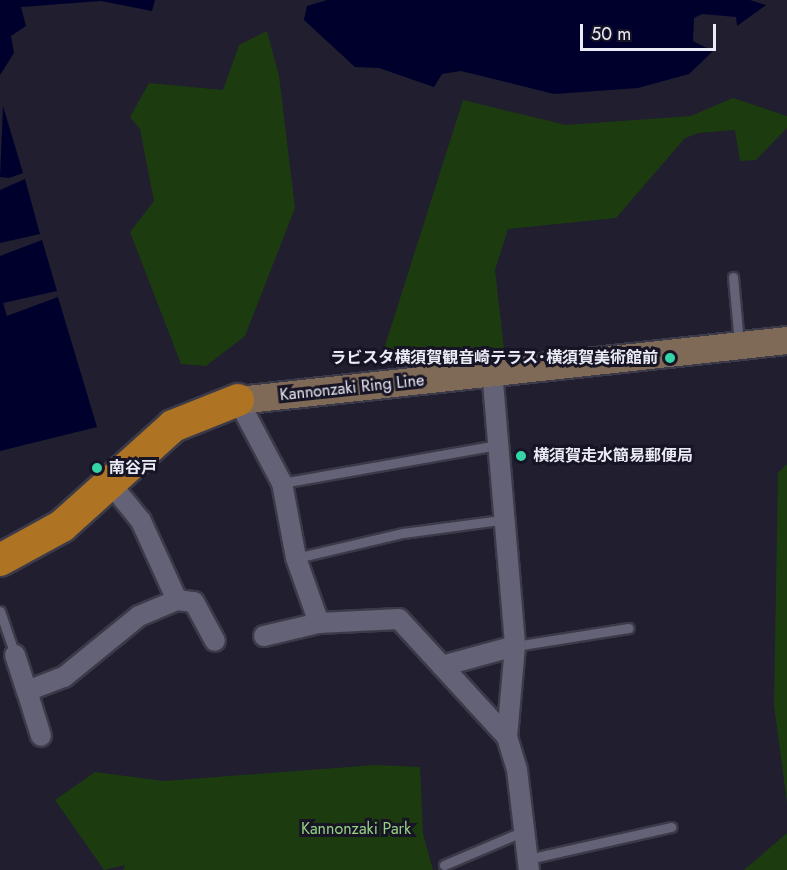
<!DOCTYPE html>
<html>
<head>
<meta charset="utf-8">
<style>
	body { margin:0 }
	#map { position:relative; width:787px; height:870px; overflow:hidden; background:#201e2f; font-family:Jost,"Noto Sans JP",sans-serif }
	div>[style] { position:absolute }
	.green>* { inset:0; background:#1c3c10 }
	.water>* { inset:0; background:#00002d }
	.roads { filter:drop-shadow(2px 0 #3c3a48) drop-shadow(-2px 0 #3c3a48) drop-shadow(0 2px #3c3a48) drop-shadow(0 -2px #3c3a48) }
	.service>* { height:9px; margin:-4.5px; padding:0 4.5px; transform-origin:4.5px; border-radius:4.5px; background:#636276 }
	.minor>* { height:20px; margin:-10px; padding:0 10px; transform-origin:10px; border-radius:10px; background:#636276 }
	.secondary>* { height:27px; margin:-13.5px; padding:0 13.5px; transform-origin:13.5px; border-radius:13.5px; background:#7f6957 }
	.trunk>* { height:32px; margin:-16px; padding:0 16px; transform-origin:16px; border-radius:16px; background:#ae7424 }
	.dots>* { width:16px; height:16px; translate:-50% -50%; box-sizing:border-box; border:3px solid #171525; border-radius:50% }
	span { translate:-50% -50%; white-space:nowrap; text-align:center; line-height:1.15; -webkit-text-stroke:6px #171525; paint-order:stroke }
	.poi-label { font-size:16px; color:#ebebf6; font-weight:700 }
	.right { translate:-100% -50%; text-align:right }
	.left { translate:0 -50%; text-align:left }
	.street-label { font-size:16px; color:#ebebf6 }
	.park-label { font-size:16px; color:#96d283 }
	.scale { position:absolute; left:580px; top:24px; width:136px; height:27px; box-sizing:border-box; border:3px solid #ebebf6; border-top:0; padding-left:8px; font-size:18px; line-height:21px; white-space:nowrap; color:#ebebf6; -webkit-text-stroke:4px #171525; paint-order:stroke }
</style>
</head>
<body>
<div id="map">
	<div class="green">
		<i style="clip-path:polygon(267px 31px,279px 76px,295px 208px,245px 336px,206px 366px,181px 364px,130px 232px,154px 201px,140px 129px,130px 117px,149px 83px,223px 90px,239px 45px)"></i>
		<i style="clip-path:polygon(733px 98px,787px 116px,787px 128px,756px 160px,740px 161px,735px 130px,699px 133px,685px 138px,616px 218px,508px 229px,495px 270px,504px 349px,393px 362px,384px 349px,463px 100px,566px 125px,691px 116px)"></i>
		<i style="clip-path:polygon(787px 464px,787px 803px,774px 705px,778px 473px)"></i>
		<i style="clip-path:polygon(375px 765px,420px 767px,423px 834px,433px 870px,123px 870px,125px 865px,104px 870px,55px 800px,95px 772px,164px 781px)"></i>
		<i style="clip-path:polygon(787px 833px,787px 870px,744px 870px)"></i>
	</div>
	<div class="water">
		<i style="clip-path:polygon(0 0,155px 0,152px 11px,101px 1px,21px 7px,26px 26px,11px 36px,14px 53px,0 75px)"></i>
		<i style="clip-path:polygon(327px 0,750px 0,766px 5px,737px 26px,736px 17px,702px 14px,694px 18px,693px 41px,713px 51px,689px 74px,638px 88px,554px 94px,461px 71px,442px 74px,434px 87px,379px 68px,355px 67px,304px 20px,307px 6px)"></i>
		<i style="clip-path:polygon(3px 106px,23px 173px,9px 178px,0 177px)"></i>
		<i style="clip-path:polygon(25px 179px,40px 234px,0 243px,0 190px)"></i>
		<i style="clip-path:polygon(42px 240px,57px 291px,3px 303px,7px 316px,58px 297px,97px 427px,0 451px,0 256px)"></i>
	</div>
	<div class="roads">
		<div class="service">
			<i style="left:733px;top:277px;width:66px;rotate:84.8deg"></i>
			<i style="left:282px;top:483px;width:218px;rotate:-10deg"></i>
			<i style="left:296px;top:558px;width:110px;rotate:-13.2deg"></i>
			<i style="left:403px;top:533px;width:99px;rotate:-7.6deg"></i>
			<i style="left:0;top:611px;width:46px;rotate:71.2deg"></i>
			<i style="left:515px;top:646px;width:115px;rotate:-9deg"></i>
			<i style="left:528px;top:859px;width:147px;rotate:-12.6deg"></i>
			<i style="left:444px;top:865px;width:87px;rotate:-23deg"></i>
		</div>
		<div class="minor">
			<i style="left:493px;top:382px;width:265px;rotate:85.2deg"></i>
			<i style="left:515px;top:646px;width:91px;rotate:95deg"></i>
			<i style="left:507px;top:737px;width:34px;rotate:73deg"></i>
			<i style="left:517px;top:770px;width:101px;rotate:83.2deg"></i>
			<i style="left:238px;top:400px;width:94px;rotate:62.1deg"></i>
			<i style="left:282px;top:483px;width:76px;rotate:79.4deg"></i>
			<i style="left:296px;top:558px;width:69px;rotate:70.5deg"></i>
			<i style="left:319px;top:623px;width:80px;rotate:-2.9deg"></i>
			<i style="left:399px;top:619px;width:160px;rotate:47.5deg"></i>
			<i style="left:177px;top:600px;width:17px;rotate:7deg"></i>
			<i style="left:194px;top:602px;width:44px;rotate:61.7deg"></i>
			<i style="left:264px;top:636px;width:57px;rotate:-13.3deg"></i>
			<i style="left:15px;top:655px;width:38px;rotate:72deg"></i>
			<i style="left:27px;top:691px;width:40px;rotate:-21deg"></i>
			<i style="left:64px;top:677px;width:97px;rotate:-39.1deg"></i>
			<i style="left:139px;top:616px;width:41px;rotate:-22.8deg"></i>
			<i style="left:177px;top:600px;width:87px;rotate:-114.5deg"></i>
			<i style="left:141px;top:521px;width:49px;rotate:-129.2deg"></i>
			<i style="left:442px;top:666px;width:76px;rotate:-15.3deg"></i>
			<i style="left:27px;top:691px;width:47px;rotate:72.7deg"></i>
		</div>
		<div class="secondary">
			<i style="left:238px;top:400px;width:552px;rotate:-6.24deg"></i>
		</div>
		<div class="trunk">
			<i style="left:0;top:560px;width:71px;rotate:-28.7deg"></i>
			<i style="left:62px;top:526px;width:149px;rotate:-42deg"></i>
			<i style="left:173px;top:426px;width:70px;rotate:-21.8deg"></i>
		</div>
	</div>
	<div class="dots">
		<i style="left:670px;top:358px;background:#35d4a7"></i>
		<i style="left:521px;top:456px;background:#35d4a7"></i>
		<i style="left:97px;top:468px;background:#35d4a7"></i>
	</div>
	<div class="poi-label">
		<span class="right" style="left:658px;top:358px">ラビスタ横須賀観音崎テラス･横須賀美術館前</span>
		<span class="left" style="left:533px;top:456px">横須賀走水簡易郵便局</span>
		<span class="left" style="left:109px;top:468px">南谷戸</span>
	</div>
	<div class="street-label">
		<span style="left:352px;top:388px;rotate:-6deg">Kannonzaki Ring Line</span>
	</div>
	<div class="park-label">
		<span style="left:356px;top:829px">Kannonzaki Park</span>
	</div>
	<div class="scale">50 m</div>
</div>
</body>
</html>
